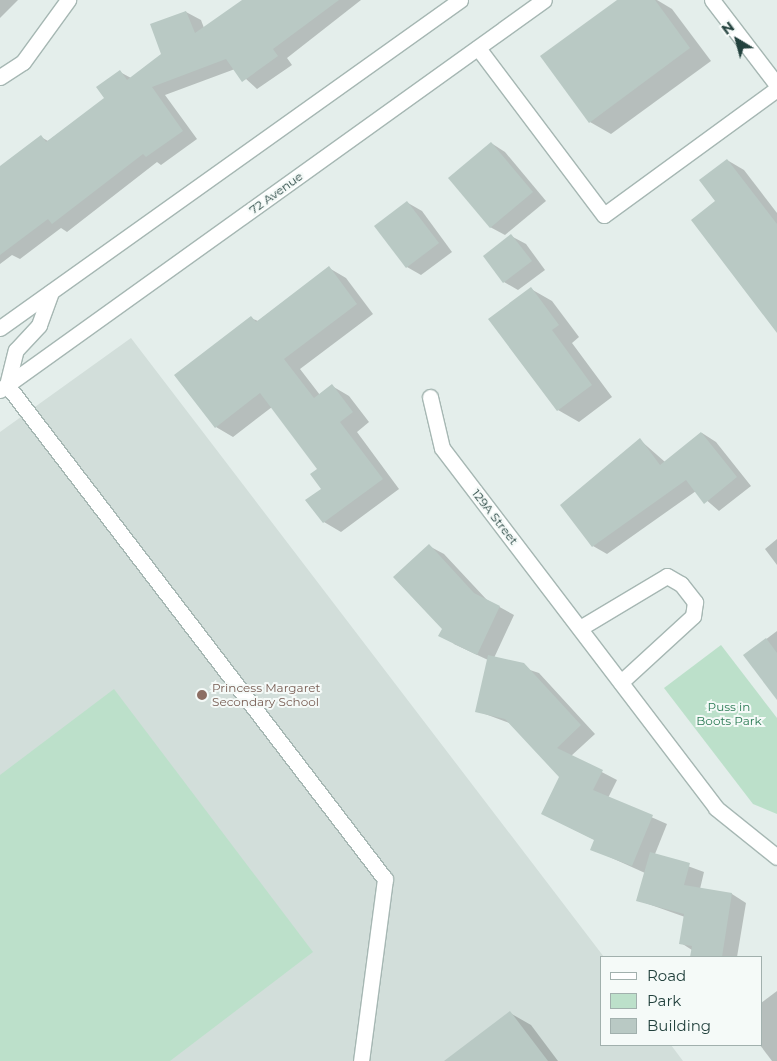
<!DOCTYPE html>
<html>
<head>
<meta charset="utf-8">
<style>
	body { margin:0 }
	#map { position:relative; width:777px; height:1061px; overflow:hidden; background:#e4eeeb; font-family:Montserrat,sans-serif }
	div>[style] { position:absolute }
	.built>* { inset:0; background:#d2deda }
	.green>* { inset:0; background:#bce0ca }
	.shadow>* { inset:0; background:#0003 }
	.building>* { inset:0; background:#b9c9c4 }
	.roads { filter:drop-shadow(1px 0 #a6b7b3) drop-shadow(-1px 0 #a6b7b3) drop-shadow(0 1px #a6b7b3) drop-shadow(0 -1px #a6b7b3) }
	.lane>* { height:15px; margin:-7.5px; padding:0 7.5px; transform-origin:7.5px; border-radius:7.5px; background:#fff }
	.street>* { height:15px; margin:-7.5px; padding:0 7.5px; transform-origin:7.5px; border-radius:7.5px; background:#fff }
	.secondary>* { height:15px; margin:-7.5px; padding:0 7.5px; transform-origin:7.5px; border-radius:7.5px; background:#fff }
	.dots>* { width:14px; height:14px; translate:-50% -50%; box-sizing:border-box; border:2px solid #f5faf8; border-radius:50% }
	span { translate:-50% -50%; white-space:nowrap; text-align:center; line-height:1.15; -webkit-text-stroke:4px #f5faf8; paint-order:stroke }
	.street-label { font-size:12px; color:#22413d }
	.education-label { font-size:12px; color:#785e54 }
	.left { translate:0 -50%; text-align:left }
	.park-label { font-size:12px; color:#2a7a53 }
	.legend { position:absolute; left:600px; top:956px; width:162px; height:90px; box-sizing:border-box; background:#f5faf8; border:1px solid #a1b0ad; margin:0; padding:6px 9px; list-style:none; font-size:15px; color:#22413d }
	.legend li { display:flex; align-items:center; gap:10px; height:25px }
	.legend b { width:25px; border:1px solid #a1b0ad }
	.north { position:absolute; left:712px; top:15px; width:50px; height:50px; -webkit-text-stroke:4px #f5faf8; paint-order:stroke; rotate:323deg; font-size:14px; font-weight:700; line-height:20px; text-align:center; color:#22413d }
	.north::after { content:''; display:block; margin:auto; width:18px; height:22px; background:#22413d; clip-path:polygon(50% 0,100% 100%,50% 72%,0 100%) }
</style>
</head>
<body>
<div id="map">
	<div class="built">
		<i style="clip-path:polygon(131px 338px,604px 957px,601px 1045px,671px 1045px,683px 1061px,0 1061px,0 432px)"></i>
	</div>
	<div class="green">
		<i style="clip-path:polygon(721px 645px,777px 718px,777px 814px,753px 804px,664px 688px)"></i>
		<i style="clip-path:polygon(114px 689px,313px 952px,170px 1061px,0 1061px,0 775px)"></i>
	</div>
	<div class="shadow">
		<i style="clip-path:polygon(0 0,18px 0,0 18px)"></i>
		<i style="clip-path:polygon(259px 0,361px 0,287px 58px,292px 65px,257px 89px,235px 69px,165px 95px,197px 139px,161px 165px,157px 162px,67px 232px,61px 228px,20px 259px,12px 255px,0 264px,0 176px,41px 137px,48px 141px,105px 99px,120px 72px,131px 78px,163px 55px,186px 12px,201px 20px,204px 28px)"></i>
		<i style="clip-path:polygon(619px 0,657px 0,672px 9px,711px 61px,611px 134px,590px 122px)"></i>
		<i style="clip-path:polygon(491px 143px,505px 152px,546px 201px,505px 235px,490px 227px)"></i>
		<i style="clip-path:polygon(727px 160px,744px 170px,777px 213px,777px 326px,717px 201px)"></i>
		<i style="clip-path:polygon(408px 203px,422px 211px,452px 252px,421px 275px,407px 267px)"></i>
		<i style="clip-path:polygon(511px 236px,526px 244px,545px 270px,518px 290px,504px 282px)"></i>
		<i style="clip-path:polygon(329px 268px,346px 278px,373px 314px,300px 369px,320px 395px,332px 386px,349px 396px,369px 422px,357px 432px,399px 489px,341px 532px,324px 522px,307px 500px,322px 489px,319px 469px,272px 407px,233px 437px,216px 427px,251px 318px,258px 321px)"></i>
		<i style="clip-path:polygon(531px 289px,552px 301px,579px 337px,572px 343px,612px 397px,579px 422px,558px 410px)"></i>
		<i style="clip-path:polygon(702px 433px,716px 442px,751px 486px,719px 511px,696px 491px,607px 554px,593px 546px,640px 440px,665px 462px)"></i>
		<i style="clip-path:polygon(777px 539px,777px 565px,765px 549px)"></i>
		<i style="clip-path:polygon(429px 546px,444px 554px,487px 600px,514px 615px,494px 658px,539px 673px,595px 734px,571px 756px,617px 780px,608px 798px,667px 824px,655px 854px,704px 872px,700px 889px,732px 894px,746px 903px,737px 957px,691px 957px,692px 950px,681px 943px,685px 917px,637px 900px,645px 873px,592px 849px,595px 840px,543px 814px,561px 777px,512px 724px,477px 711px,488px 660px,454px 644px,443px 628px)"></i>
		<i style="clip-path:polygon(777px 631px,777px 698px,745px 655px)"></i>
		<i style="clip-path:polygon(777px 991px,777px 1061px,772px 1061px,760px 1045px,761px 1003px)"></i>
		<i style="clip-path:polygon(510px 1013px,531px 1025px,558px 1061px,446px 1061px)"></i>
	</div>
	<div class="building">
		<i style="clip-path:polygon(242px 0,339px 0,273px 49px,278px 56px,242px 82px,226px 59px,152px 87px,183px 131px,146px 157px,143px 154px,52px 224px,48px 219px,0 255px,0 166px,41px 135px,46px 142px,104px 98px,96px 87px,120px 70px,127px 80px,161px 54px,150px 24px,186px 11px,195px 33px)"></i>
		<i style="clip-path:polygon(617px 0,655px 0,690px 48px,589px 123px,540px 56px)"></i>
		<i style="clip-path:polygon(491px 142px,533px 192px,490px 228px,448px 178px)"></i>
		<i style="clip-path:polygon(727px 159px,777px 224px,777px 333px,691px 220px,715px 201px,699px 180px)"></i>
		<i style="clip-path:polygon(407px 201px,439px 243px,406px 268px,374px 226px)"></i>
		<i style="clip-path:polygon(511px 234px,532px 261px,503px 283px,483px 256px)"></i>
		<i style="clip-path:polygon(329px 266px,357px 304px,284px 359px,314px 398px,332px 384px,353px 412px,340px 422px,383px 479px,323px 523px,305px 500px,321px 489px,310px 474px,317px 469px,260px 393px,215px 428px,174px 375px,251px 316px,256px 322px)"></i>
		<i style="clip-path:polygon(531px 287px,559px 325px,552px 330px,592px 385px,557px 411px,488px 319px)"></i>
		<i style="clip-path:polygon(701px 432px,737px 477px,704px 504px,686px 480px,592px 547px,560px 505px,640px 438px,660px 465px)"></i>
		<i style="clip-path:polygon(429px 544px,474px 593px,500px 606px,477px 655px,438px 636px,442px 629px,393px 577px)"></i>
		<i style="clip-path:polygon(766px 638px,777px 653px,777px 700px,743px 655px)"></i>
		<i style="clip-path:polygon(488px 655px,524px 663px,581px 725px,557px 748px,603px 770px,593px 790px,653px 815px,632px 866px,590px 850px,594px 840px,541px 814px,559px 777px,505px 719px,475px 712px)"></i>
		<i style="clip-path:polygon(650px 852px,690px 863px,684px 885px,732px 893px,722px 957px,690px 957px,692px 946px,679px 944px,684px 914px,636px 901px)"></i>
		<i style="clip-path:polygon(510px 1011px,548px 1061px,444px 1061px)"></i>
	</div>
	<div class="roads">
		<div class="lane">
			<i style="left:478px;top:48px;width:209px;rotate:53deg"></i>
			<i style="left:604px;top:215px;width:214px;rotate:-36.1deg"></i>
			<i style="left:7px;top:385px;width:622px;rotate:52.58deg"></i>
			<i style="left:385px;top:879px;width:184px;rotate:97.5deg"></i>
		</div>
		<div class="street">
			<i style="left:0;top:77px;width:27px;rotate:-33deg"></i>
			<i style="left:23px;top:62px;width:77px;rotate:-54deg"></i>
			<i style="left:430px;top:397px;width:52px;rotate:76.8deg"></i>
			<i style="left:442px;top:448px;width:452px;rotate:52.7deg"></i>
			<i style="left:716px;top:808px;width:78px;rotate:38.8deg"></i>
			<i style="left:580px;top:628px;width:101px;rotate:-30.9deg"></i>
			<i style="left:667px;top:576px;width:16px;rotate:30deg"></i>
			<i style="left:681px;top:584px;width:23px;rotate:52deg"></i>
			<i style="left:695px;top:602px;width:14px;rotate:98deg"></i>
			<i style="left:693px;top:616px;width:98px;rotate:137.5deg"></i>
		</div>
		<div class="secondary">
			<i style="left:712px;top:0;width:107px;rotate:52.6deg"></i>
			<i style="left:0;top:328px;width:565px;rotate:-35.49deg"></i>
			<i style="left:7px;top:385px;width:36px;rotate:-76deg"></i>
			<i style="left:16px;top:350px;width:34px;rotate:-47deg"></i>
			<i style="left:39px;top:325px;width:35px;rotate:-70deg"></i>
			<i style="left:0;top:390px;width:669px;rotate:-35.64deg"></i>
		</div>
	</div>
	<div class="dots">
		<i style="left:202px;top:695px;background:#8d6e63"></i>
	</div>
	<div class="street-label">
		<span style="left:276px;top:193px;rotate:-36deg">72 Avenue</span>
		<span style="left:495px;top:517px;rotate:52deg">129A Street</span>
	</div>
	<div class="education-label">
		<span class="left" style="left:212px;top:695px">Princess Margaret<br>Secondary School</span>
	</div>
	<div class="park-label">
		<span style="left:729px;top:714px">Puss in<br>Boots Park</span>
	</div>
	<ul class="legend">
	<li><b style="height:6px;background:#fff"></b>Road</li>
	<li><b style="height:14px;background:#bce0ca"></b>Park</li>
	<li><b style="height:14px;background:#b9c9c4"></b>Building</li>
	</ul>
	<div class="north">N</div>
</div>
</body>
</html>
